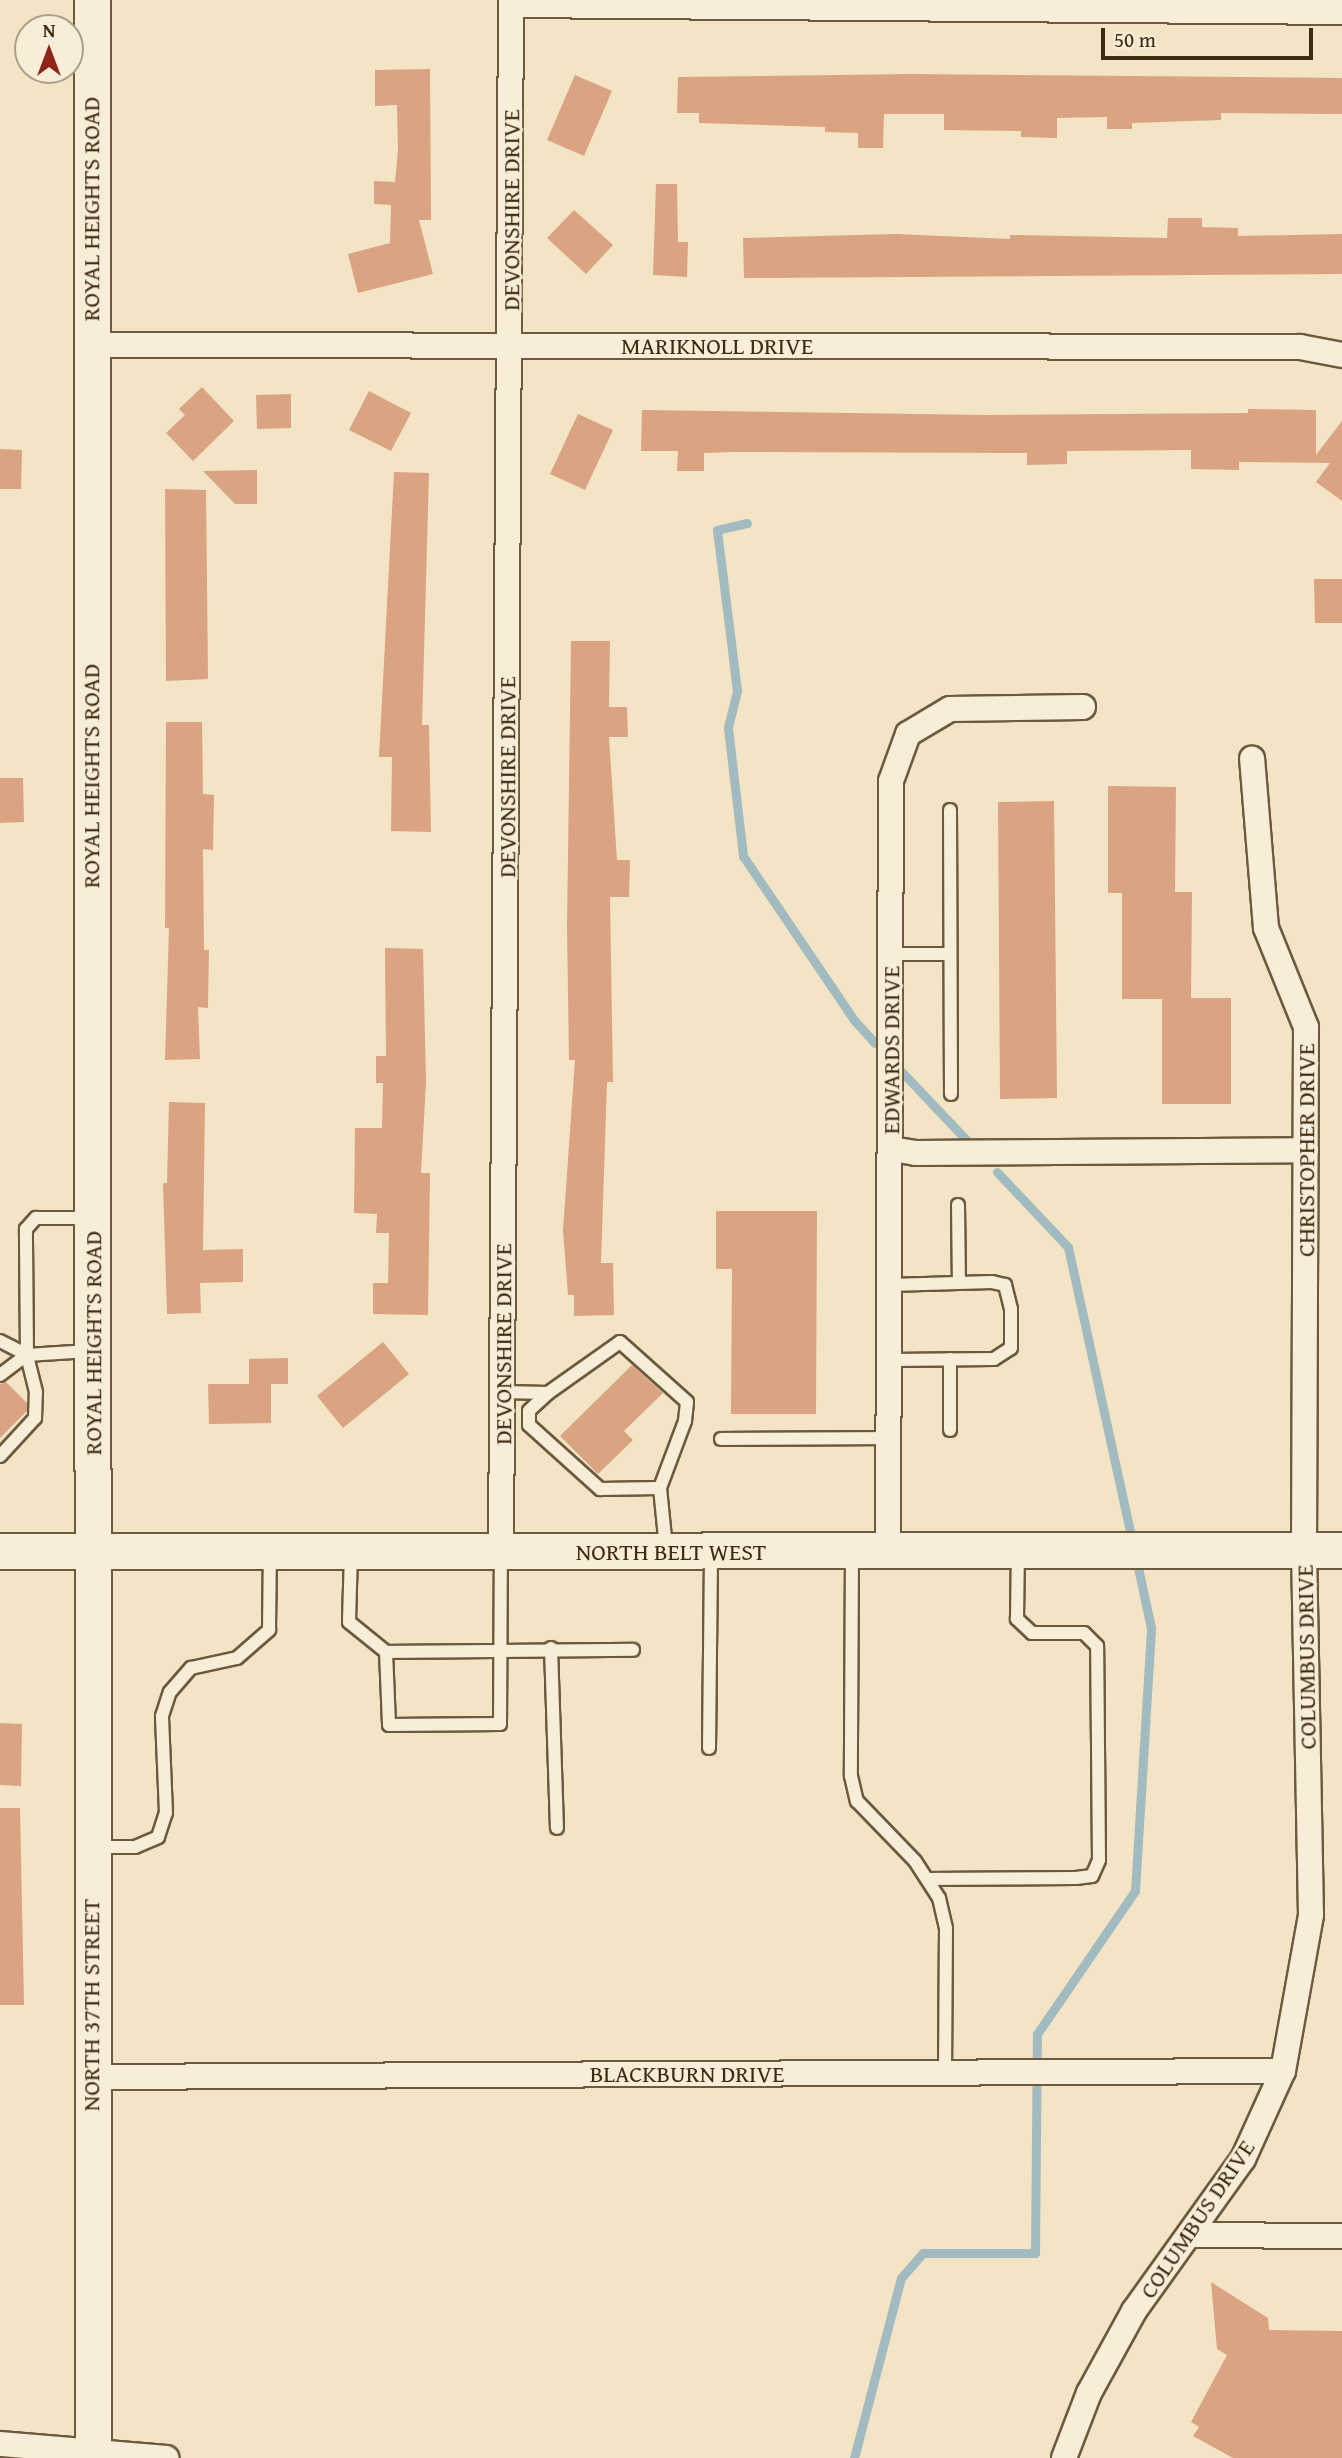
<!DOCTYPE html>
<html>
<head>
<meta charset="utf-8">
<style>
	body { margin:0 }
	#map { position:relative; width:1342px; height:2458px; overflow:hidden; background:#f2e4c5; font-family:"Gentium Book Plus",serif }
	div>[style] { position:absolute }
	.stream>* { height:9px; margin:-4.5px; padding:0 4.5px; transform-origin:4.5px; border-radius:4.5px; background:#a2bbc1 }
	.building>* { inset:0; background:#daa382 }
	.roads { filter:drop-shadow(2px 0 #6c5a3d) drop-shadow(-2px 0 #6c5a3d) drop-shadow(0 2px #6c5a3d) drop-shadow(0 -2px #6c5a3d) }
	.lane>* { height:12px; margin:-6px; padding:0 6px; transform-origin:6px; border-radius:6px; background:#f7edd9 }
	.street>* { height:24px; margin:-12px; padding:0 12px; transform-origin:12px; border-radius:12px; background:#f7edd9 }
	.secondary>* { height:35px; margin:-17.5px; padding:0 17.5px; transform-origin:17.5px; border-radius:17.5px; background:#f7edd9 }
	span { translate:-50% -50%; white-space:nowrap; text-align:center; line-height:1.15; -webkit-text-stroke:5px #f7edd9; paint-order:stroke }
	.street-label { font-size:24px; color:#3f2c10 }
	.north { position:absolute; left:14px; top:14px; width:70px; height:70px; box-sizing:border-box; background:#f7edd9; border:2px solid #ada089; border-radius:50%; rotate:0deg; font-size:19px; font-weight:700; line-height:28px; text-align:center; color:#3f2c10 }
	.north::after { content:''; display:block; margin:auto; width:24px; height:32px; background:#8f2418; clip-path:polygon(50% 0,100% 100%,50% 72%,0 100%) }
	.scale { position:absolute; left:1101px; top:28px; width:212px; height:32px; box-sizing:border-box; border:4px solid #3f2c10; border-top:0; padding-left:9px; font-size:21px; line-height:24px; white-space:nowrap; color:#3f2c10; -webkit-text-stroke:5px #f7edd9; paint-order:stroke }
</style>
</head>
<body>
<div id="map">
	<div class="stream">
		<i style="left:747px;top:523px;width:31px;rotate:167deg"></i>
		<i style="left:717px;top:530px;width:162px;rotate:82.9deg"></i>
		<i style="left:737px;top:691px;width:38px;rotate:104deg"></i>
		<i style="left:728px;top:728px;width:129px;rotate:83.3deg"></i>
		<i style="left:743px;top:856px;width:198px;rotate:55.9deg"></i>
		<i style="left:854px;top:1020px;width:31px;rotate:48deg"></i>
		<i style="left:902px;top:1072px;width:100px;rotate:46.6deg"></i>
		<i style="left:997px;top:1172px;width:103px;rotate:46.6deg"></i>
		<i style="left:1068px;top:1247px;width:304px;rotate:77.7deg"></i>
		<i style="left:854px;top:2458px;width:186px;rotate:-75.4deg"></i>
		<i style="left:901px;top:2278px;width:33px;rotate:-49deg"></i>
		<i style="left:923px;top:2253px;width:112px"></i>
		<i style="left:1035px;top:2253px;width:219px;rotate:-89.5deg"></i>
		<i style="left:1037px;top:2034px;width:173px;rotate:-55.6deg"></i>
		<i style="left:1135px;top:1891px;width:263px;rotate:-86.5deg"></i>
		<i style="left:1151px;top:1628px;width:72px;rotate:-102.1deg"></i>
	</div>
	<div class="building">
		<i style="clip-path:polygon(430px 69px,431px 220px,419px 220px,433px 274px,358px 293px,348px 254px,390px 243px,391px 205px,374px 204px,374px 181px,395px 182px,398px 150px,397px 105px,375px 106px,375px 70px)"></i>
		<i style="clip-path:polygon(912px 74px,1342px 78px,1342px 114px,1221px 113px,1221px 120px,1132px 123px,1132px 129px,1107px 129px,1107px 117px,1057px 118px,1057px 138px,1021px 137px,1021px 131px,944px 130px,944px 114px,884px 114px,883px 148px,858px 148px,858px 133px,825px 132px,825px 127px,699px 123px,699px 113px,677px 113px,678px 77px)"></i>
		<i style="clip-path:polygon(575px 75px,612px 91px,584px 156px,547px 140px)"></i>
		<i style="clip-path:polygon(656px 184px,677px 184px,678px 242px,688px 242px,687px 277px,653px 275px)"></i>
		<i style="clip-path:polygon(574px 210px,613px 245px,586px 274px,547px 238px)"></i>
		<i style="clip-path:polygon(1168px 218px,1202px 218px,1202px 227px,1238px 228px,1238px 236px,1342px 234px,1342px 274px,744px 278px,743px 238px,896px 234px,1010px 239px,1010px 235px,1167px 238px)"></i>
		<i style="clip-path:polygon(202px 387px,234px 421px,193px 461px,166px 433px,185px 415px,179px 409px)"></i>
		<i style="clip-path:polygon(369px 391px,411px 413px,391px 451px,349px 430px)"></i>
		<i style="clip-path:polygon(291px 394px,291px 428px,257px 429px,256px 395px)"></i>
		<i style="clip-path:polygon(1248px 409px,1316px 410px,1316px 455px,1342px 421px,1342px 501px,1316px 482px,1330px 463px,1239px 462px,1239px 470px,1191px 469px,1191px 450px,1067px 451px,1067px 464px,1027px 465px,1027px 453px,732px 452px,704px 453px,704px 471px,677px 471px,678px 451px,641px 451px,642px 410px,989px 415px,1248px 413px)"></i>
		<i style="clip-path:polygon(578px 414px,613px 430px,585px 490px,550px 474px)"></i>
		<i style="clip-path:polygon(0 449px,22px 450px,21px 489px,0 489px)"></i>
		<i style="clip-path:polygon(257px 470px,257px 504px,235px 504px,203px 471px)"></i>
		<i style="clip-path:polygon(394px 472px,429px 473px,422px 725px,429px 725px,431px 832px,391px 831px,392px 757px,379px 757px)"></i>
		<i style="clip-path:polygon(165px 489px,206px 490px,208px 679px,166px 681px)"></i>
		<i style="clip-path:polygon(1314px 579px,1342px 579px,1342px 623px,1315px 623px)"></i>
		<i style="clip-path:polygon(571px 641px,610px 641px,609px 707px,627px 707px,628px 737px,609px 737px,617px 860px,630px 860px,629px 897px,610px 897px,613px 1082px,607px 1082px,601px 1263px,613px 1263px,614px 1315px,574px 1316px,574px 1295px,568px 1295px,563px 1230px,575px 1060px,569px 1060px,567px 927px)"></i>
		<i style="clip-path:polygon(166px 722px,202px 722px,203px 794px,214px 795px,213px 850px,203px 849px,204px 950px,209px 950px,208px 1008px,198px 1007px,200px 1059px,165px 1060px,169px 928px,165px 928px)"></i>
		<i style="clip-path:polygon(0 778px,23px 778px,24px 822px,0 823px)"></i>
		<i style="clip-path:polygon(1108px 786px,1176px 787px,1175px 892px,1192px 892px,1191px 998px,1231px 998px,1231px 1104px,1162px 1104px,1162px 999px,1122px 999px,1122px 893px,1108px 893px)"></i>
		<i style="clip-path:polygon(1054px 801px,1057px 1098px,1000px 1099px,998px 802px)"></i>
		<i style="clip-path:polygon(385px 948px,423px 949px,426px 1082px,421px 1173px,430px 1173px,428px 1315px,373px 1314px,373px 1283px,388px 1283px,389px 1233px,376px 1233px,377px 1214px,354px 1213px,355px 1128px,382px 1128px,383px 1083px,376px 1083px,376px 1056px,386px 1056px)"></i>
		<i style="clip-path:polygon(169px 1102px,205px 1103px,203px 1250px,243px 1249px,243px 1282px,200px 1283px,201px 1313px,167px 1314px,163px 1183px,167px 1183px)"></i>
		<i style="clip-path:polygon(716px 1211px,817px 1211px,816px 1414px,731px 1414px,732px 1269px,716px 1269px)"></i>
		<i style="clip-path:polygon(383px 1342px,409px 1374px,343px 1428px,317px 1396px)"></i>
		<i style="clip-path:polygon(288px 1358px,288px 1384px,271px 1384px,271px 1423px,209px 1424px,208px 1384px,249px 1384px,249px 1359px)"></i>
		<i style="clip-path:polygon(632px 1365px,663px 1393px,624px 1431px,633px 1440px,598px 1474px,560px 1436px)"></i>
		<i style="clip-path:polygon(6px 1382px,27px 1403px,27px 1411px,0 1438px,0 1384px)"></i>
		<i style="clip-path:polygon(0 1723px,22px 1724px,21px 1786px,0 1785px)"></i>
		<i style="clip-path:polygon(0 1808px,20px 1808px,24px 2005px,0 2005px)"></i>
		<i style="clip-path:polygon(1211px 2282px,1268px 2318px,1269px 2330px,1342px 2331px,1342px 2458px,1233px 2458px,1193px 2436px,1199px 2427px,1191px 2422px,1227px 2355px,1217px 2349px)"></i>
	</div>
	<div class="roads">
		<div class="lane">
			<i style="left:950px;top:810px;width:284px;rotate:89.8deg"></i>
			<i style="left:891px;top:954px;width:59px"></i>
			<i style="left:958px;top:1205px;width:78px;rotate:89.3deg"></i>
			<i style="left:0;top:1341px;width:30px;rotate:27deg"></i>
			<i style="left:889px;top:1360px;width:105px;rotate:-0.5deg"></i>
			<i style="left:994px;top:1359px;width:20px;rotate:-33deg"></i>
			<i style="left:1011px;top:1348px;width:39px;rotate:-90deg"></i>
			<i style="left:1011px;top:1309px;width:25px;rotate:-104deg"></i>
			<i style="left:1005px;top:1285px;width:13px;rotate:-167deg"></i>
			<i style="left:992px;top:1282px;width:102px;rotate:178.3deg"></i>
			<i style="left:0;top:1375px;width:34px;rotate:-37deg"></i>
			<i style="left:27px;top:1355px;width:62px;rotate:-3.7deg"></i>
			<i style="left:502px;top:1392px;width:46px;rotate:1.2deg"></i>
			<i style="left:548px;top:1393px;width:88px;rotate:-35.3deg"></i>
			<i style="left:620px;top:1342px;width:90px;rotate:41.8deg"></i>
			<i style="left:687px;top:1402px;width:19px;rotate:96deg"></i>
			<i style="left:685px;top:1421px;width:72px;rotate:110.5deg"></i>
			<i style="left:660px;top:1488px;width:60px;rotate:84.3deg"></i>
			<i style="left:548px;top:1393px;width:26px;rotate:137deg"></i>
			<i style="left:529px;top:1411px;width:14px;rotate:90deg"></i>
			<i style="left:529px;top:1425px;width:96px;rotate:42deg"></i>
			<i style="left:600px;top:1489px;width:60px;rotate:-1deg"></i>
			<i style="left:950px;top:1430px;width:71px;rotate:-90deg"></i>
			<i style="left:721px;top:1439px;width:168px;rotate:-0.3deg"></i>
			<i style="left:0;top:1456px;width:52px;rotate:-47.4deg"></i>
			<i style="left:35px;top:1418px;width:26px;rotate:-88deg"></i>
			<i style="left:36px;top:1392px;width:38px;rotate:-104deg"></i>
			<i style="left:27px;top:1355px;width:126px;rotate:-90.5deg"></i>
			<i style="left:26px;top:1229px;width:15px;rotate:-48deg"></i>
			<i style="left:36px;top:1218px;width:54px"></i>
			<i style="left:351px;top:1553px;width:69px;rotate:91.7deg"></i>
			<i style="left:349px;top:1622px;width:48px;rotate:39deg"></i>
			<i style="left:386px;top:1652px;width:247px;rotate:-0.5deg"></i>
			<i style="left:852px;top:1553px;width:223px;rotate:90.3deg"></i>
			<i style="left:851px;top:1776px;width:26px;rotate:77deg"></i>
			<i style="left:857px;top:1801px;width:83px;rotate:46deg"></i>
			<i style="left:915px;top:1861px;width:44px;rotate:57deg"></i>
			<i style="left:939px;top:1898px;width:31px;rotate:77deg"></i>
			<i style="left:946px;top:1928px;width:145px;rotate:90.4deg"></i>
			<i style="left:551px;top:1648px;width:180px;rotate:88.1deg"></i>
			<i style="left:386px;top:1652px;width:73px;rotate:87.6deg"></i>
			<i style="left:389px;top:1725px;width:111px;rotate:-0.5deg"></i>
			<i style="left:500px;top:1724px;width:170px;rotate:-89.7deg"></i>
			<i style="left:709px;top:1748px;width:196px;rotate:-89.4deg"></i>
			<i style="left:94px;top:1847px;width:41px"></i>
			<i style="left:135px;top:1847px;width:25px;rotate:-23deg"></i>
			<i style="left:158px;top:1837px;width:25px;rotate:-72deg"></i>
			<i style="left:166px;top:1813px;width:97px;rotate:-92.4deg"></i>
			<i style="left:162px;top:1716px;width:25px;rotate:-72deg"></i>
			<i style="left:170px;top:1692px;width:32px;rotate:-49deg"></i>
			<i style="left:191px;top:1668px;width:47px;rotate:-12.3deg"></i>
			<i style="left:237px;top:1658px;width:43px;rotate:-41.2deg"></i>
			<i style="left:269px;top:1630px;width:77px;rotate:-89.3deg"></i>
			<i style="left:927px;top:1879px;width:149px;rotate:-0.4deg"></i>
			<i style="left:1076px;top:1878px;width:16px;rotate:-7deg"></i>
			<i style="left:1092px;top:1876px;width:17px;rotate:-66deg"></i>
			<i style="left:1099px;top:1860px;width:214px;rotate:-90.5deg"></i>
			<i style="left:1097px;top:1646px;width:18px;rotate:-135deg"></i>
			<i style="left:1084px;top:1633px;width:52px;rotate:180deg"></i>
			<i style="left:1032px;top:1633px;width:21px;rotate:-137deg"></i>
			<i style="left:1017px;top:1619px;width:68px;rotate:-89.2deg"></i>
		</div>
		<div class="street">
			<i style="left:511px;top:5px;width:831px;rotate:0.48deg"></i>
			<i style="left:90px;top:345px;width:1210px;rotate:0.09deg"></i>
			<i style="left:1300px;top:347px;width:43px;rotate:10.8deg"></i>
			<i style="left:891px;top:1149px;width:24px;rotate:9deg"></i>
			<i style="left:915px;top:1153px;width:391px;rotate:-0.4deg"></i>
			<i style="left:888px;top:1550px;width:769px;rotate:-89.78deg"></i>
			<i style="left:891px;top:781px;width:50px;rotate:-70.1deg"></i>
			<i style="left:908px;top:734px;width:49px;rotate:-30.8deg"></i>
			<i style="left:950px;top:709px;width:133px;rotate:-0.9deg"></i>
			<i style="left:501px;top:1553px;width:1553px;rotate:-89.63deg"></i>
			<i style="left:90px;top:2077px;width:1193px;rotate:-0.29deg"></i>
			<i style="left:1191px;top:2235px;width:151px;rotate:0.4deg"></i>
			<i style="left:0;top:2444px;width:167px;rotate:4.8deg"></i>
			<i style="left:1064px;top:2458px;width:70px;rotate:-69deg"></i>
			<i style="left:1089px;top:2393px;width:94px;rotate:-61.2deg"></i>
			<i style="left:1134px;top:2311px;width:187px;rotate:-54.4deg"></i>
			<i style="left:1243px;top:2159px;width:97px;rotate:-65.6deg"></i>
			<i style="left:1283px;top:2071px;width:158px;rotate:-79.8deg"></i>
			<i style="left:1311px;top:1915px;width:365px;rotate:-91.1deg"></i>
			<i style="left:1304px;top:1550px;width:523px;rotate:-89.78deg"></i>
			<i style="left:1306px;top:1027px;width:107px;rotate:-112deg"></i>
			<i style="left:1266px;top:928px;width:170px;rotate:-94.7deg"></i>
		</div>
		<div class="secondary">
			<i style="left:92px;top:0;width:2458px;rotate:89.98deg"></i>
			<i style="left:0;top:1551px;width:1342px;rotate:-0.04deg"></i>
		</div>
	</div>
	<div class="street-label">
		<span style="left:91px;top:209px;rotate:-90deg">ROYAL HEIGHTS ROAD</span>
		<span style="left:511px;top:210px;rotate:-90deg">DEVONSHIRE DRIVE</span>
		<span style="left:717px;top:346px">MARIKNOLL DRIVE</span>
		<span style="left:91px;top:776px;rotate:-90deg">ROYAL HEIGHTS ROAD</span>
		<span style="left:507px;top:777px;rotate:-90deg">DEVONSHIRE DRIVE</span>
		<span style="left:891px;top:1050px;rotate:-90deg">EDWARDS DRIVE</span>
		<span style="left:1306px;top:1150px;rotate:-90deg">CHRISTOPHER DRIVE</span>
		<span style="left:93px;top:1343px;rotate:-90deg">ROYAL HEIGHTS ROAD</span>
		<span style="left:503px;top:1344px;rotate:-90deg">DEVONSHIRE DRIVE</span>
		<span style="left:671px;top:1552px">NORTH BELT WEST</span>
		<span style="left:1306px;top:1657px;rotate:-91deg">COLUMBUS DRIVE</span>
		<span style="left:91px;top:2005px;rotate:-90deg">NORTH 37TH STREET</span>
		<span style="left:687px;top:2074px">BLACKBURN DRIVE</span>
		<span style="left:1197px;top:2219px;rotate:-56deg">COLUMBUS DRIVE</span>
	</div>
	<div class="north">N</div>
	<div class="scale">50 m</div>
</div>
</body>
</html>
